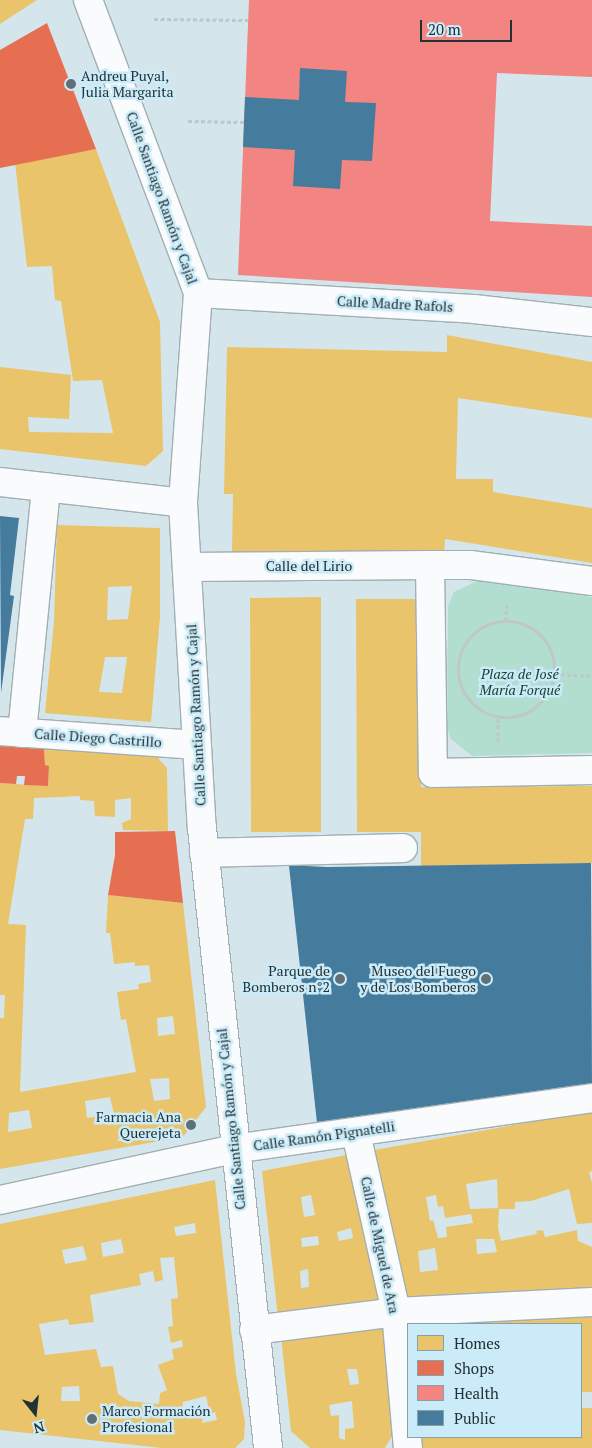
<!DOCTYPE html>
<html>
<head>
<meta charset="utf-8">
<style>
	body { margin:0 }
	#map { position:relative; width:592px; height:1448px; overflow:hidden; background:#d4e6ec; font-family:"PT Serif",serif }
	div>[style] { position:absolute }
	.green>* { inset:0; background:#b1decf }
	.homes>* { inset:0; background:#e9c46a }
	.shops>* { inset:0; background:#e76f51 }
	.health>* { inset:0; background:#f28482 }
	.public>* { inset:0; background:#457b9d }
	.path>* { height:3px; margin-top:-1.5px; transform-origin:0; background:repeating-linear-gradient(90deg,#bfc7c8 0 4px,transparent 0 6.5px) }
	.path>.ring { margin:-1.5px; padding:0; box-sizing:content-box; background:none; border:3px solid #bfc7c8; border-radius:50% }
	.roads { filter:drop-shadow(1px 0 #a1afb4) drop-shadow(-1px 0 #a1afb4) drop-shadow(0 1px #a1afb4) drop-shadow(0 -1px #a1afb4) }
	.minor>* { height:28px; margin:-14px; padding:0 14px; transform-origin:14px; border-radius:14px; background:#f9fbfc }
	.dots>* { width:14px; height:14px; translate:-50% -50%; box-sizing:border-box; border:2px solid #caebf7; border-radius:50% }
	span { translate:-50% -50%; white-space:nowrap; text-align:center; line-height:1.15; -webkit-text-stroke:5px #caebf7; paint-order:stroke }
	.poi-label { font-size:14px; color:#233035 }
	.left { translate:0 -50%; text-align:left }
	.right { translate:-100% -50%; text-align:right }
	.street-label { font-size:14px; color:#233035 }
	.park-label { font-size:14px; color:#174231; font-style:italic }
	.legend { position:absolute; left:407px; top:1323px; width:175px; height:115px; box-sizing:border-box; background:#caebf7; border:1px solid #87a0a9; margin:0; padding:6px 9px; list-style:none; font-size:15px; color:#233035 }
	.legend li { display:flex; align-items:center; gap:10px; height:25px }
	.legend b { width:25px; border:1px solid #87a0a9 }
	.north { position:absolute; left:10px; top:1388px; width:50px; height:50px; -webkit-text-stroke:4px #caebf7; paint-order:stroke; rotate:164deg; font-size:14px; font-weight:700; line-height:20px; text-align:center; color:#233035 }
	.north::after { content:''; display:block; margin:auto; width:18px; height:22px; background:#233035; clip-path:polygon(50% 0,100% 100%,50% 72%,0 100%) }
	.scale { position:absolute; left:420px; top:20px; width:92px; height:22px; box-sizing:border-box; border:2px solid #233035; border-top:0; padding-left:6px; font-size:15px; line-height:18px; white-space:nowrap; color:#233035; -webkit-text-stroke:4px #caebf7; paint-order:stroke }
</style>
</head>
<body>
<div id="map">
	<div class="green">
		<i style="clip-path:polygon(481px 579px,592px 597px,592px 753px,472px 756px,451px 739px,447px 727px,448px 606px,454px 592px)"></i>
	</div>
	<div class="homes">
		<i style="clip-path:polygon(0 0,37px 0,0 24px)"></i>
		<i style="clip-path:polygon(96px 149px,160px 322px,163px 451px,146px 466px,0 449px,0 367px,71px 375px,69px 419px,28px 417px,29px 432px,113px 433px,102px 380px,73px 381px,61px 301px,55px 300px,52px 266px,27px 267px,15px 163px)"></i>
		<i style="clip-path:polygon(447px 335px,592px 362px,592px 418px,458px 398px,456px 479px,493px 479px,493px 492px,592px 508px,592px 563px,445px 539px,444px 556px,232px 553px,233px 494px,224px 494px,227px 347px,447px 352px)"></i>
		<i style="clip-path:polygon(evenodd,57px 525px,160px 528px,160px 617px,151px 722px,45px 713px,54px 621px,57px 525px,132px 586px,128px 619px,107px 620px,108px 587px,132px 586px,57px 525px,105px 657px,127px 657px,122px 693px,99px 692px,105px 657px)"></i>
		<i style="clip-path:polygon(321px 597px,321px 832px,251px 832px,250px 598px)"></i>
		<i style="clip-path:polygon(356px 599px,418px 599px,421px 787px,592px 786px,592px 863px,421px 866px,421px 832px,357px 832px)"></i>
		<i style="clip-path:polygon(evenodd,44px 748px,157px 757px,167px 768px,168px 831px,123px 830px,122px 823px,131px 819px,131px 798px,115px 800px,115px 817px,95px 816px,94px 801px,80px 800px,80px 796px,34px 798px,33px 819px,25px 819px,8px 924px,26px 925px,20px 1092px,136px 1072px,126px 1019px,121px 1020px,117px 992px,139px 989px,138px 984px,151px 982px,149px 965px,135px 966px,135px 962px,114px 964px,110px 933px,106px 933px,108px 895px,183px 903px,206px 1107px,183px 1137px,0 1169px,0 1018px,4px 1018px,5px 995px,0 995px,0 783px,48px 786px,49px 766px,45px 765px,44px 748px,173px 1016px,175px 1034px,158px 1036px,157px 1018px,173px 1016px,44px 748px,169px 1078px,170px 1099px,154px 1101px,150px 1079px,169px 1078px,44px 748px,110px 1097px,114px 1114px,87px 1118px,85px 1101px,110px 1097px,44px 748px,29px 1110px,32px 1128px,8px 1132px,9px 1113px,29px 1110px)"></i>
		<i style="clip-path:polygon(evenodd,592px 1111px,592px 1171px,589px 1172px,592px 1183px,592px 1223px,577px 1224px,569px 1189px,531px 1201px,515px 1202px,515px 1209px,499px 1209px,498px 1228px,501px 1241px,537px 1234px,536px 1231px,543px 1230px,545px 1237px,577px 1230px,578px 1241px,592px 1247px,592px 1292px,401px 1303px,369px 1151px,592px 1111px,497px 1179px,498px 1208px,470px 1209px,466px 1184px,497px 1179px,592px 1111px,436px 1195px,438px 1207px,443px 1206px,445px 1218px,471px 1214px,473px 1223px,446px 1227px,447px 1237px,438px 1238px,433px 1220px,430px 1221px,426px 1197px,436px 1195px,592px 1111px,476px 1239px,494px 1239px,497px 1252px,477px 1254px,476px 1239px,592px 1111px,435px 1248px,438px 1270px,420px 1272px,418px 1251px,435px 1248px)"></i>
		<i style="clip-path:polygon(evenodd,352px 1154px,386px 1304px,278px 1318px,262px 1171px,352px 1154px,311px 1195px,315px 1215px,304px 1217px,301px 1197px,311px 1195px,352px 1154px,351px 1228px,353px 1238px,339px 1241px,337px 1232px,351px 1228px,352px 1154px,318px 1236px,319px 1245px,302px 1247px,301px 1238px,318px 1236px,352px 1154px,308px 1269px,309px 1287px,301px 1288px,300px 1271px,308px 1269px)"></i>
		<i style="clip-path:polygon(evenodd,215px 1180px,236px 1374px,245px 1422px,244px 1439px,235px 1448px,162px 1448px,0 1430px,0 1224px,215px 1180px,195px 1223px,196px 1233px,176px 1236px,174px 1227px,195px 1223px,215px 1180px,121px 1239px,124px 1253px,103px 1257px,101px 1243px,121px 1239px,215px 1180px,83px 1246px,87px 1260px,65px 1264px,62px 1250px,83px 1246px,215px 1180px,174px 1257px,178px 1298px,171px 1299px,173px 1326px,168px 1327px,171px 1343px,182px 1340px,183px 1347px,172px 1349px,174px 1359px,158px 1365px,167px 1390px,160px 1393px,159px 1404px,129px 1401px,118px 1394px,113px 1366px,101px 1367px,96px 1349px,45px 1355px,39px 1324px,68px 1319px,69px 1325px,94px 1322px,90px 1295px,141px 1285px,139px 1274px,153px 1271px,155px 1282px,163px 1280px,160px 1258px,174px 1257px,215px 1180px,79px 1386px,80px 1401px,61px 1401px,62px 1387px,79px 1386px,215px 1180px,206px 1396px,210px 1414px,215px 1412px,217px 1420px,202px 1423px,203px 1417px,181px 1415px,183px 1402px,206px 1396px)"></i>
		<i style="clip-path:polygon(592px 1310px,592px 1392px,581px 1392px,581px 1324px,459px 1324px,459px 1317px)"></i>
		<i style="clip-path:polygon(evenodd,386px 1324px,398px 1426px,385px 1448px,310px 1448px,291px 1431px,281px 1336px,386px 1324px,347px 1369px,357px 1369px,359px 1384px,350px 1385px,347px 1369px,386px 1324px,352px 1401px,354px 1428px,345px 1429px,345px 1440px,339px 1438px,339px 1415px,331px 1416px,329px 1405px,352px 1401px)"></i>
		<i style="clip-path:polygon(581px 1408px,592px 1408px,592px 1448px,419px 1448px,418px 1437px,581px 1437px)"></i>
	</div>
	<div class="shops">
		<i style="clip-path:polygon(47px 23px,96px 149px,0 168px,0 50px)"></i>
		<i style="clip-path:polygon(0 744px,44px 748px,45px 765px,49px 766px,48px 786px,24px 785px,25px 776px,17px 776px,16px 784px,0 783px)"></i>
		<i style="clip-path:polygon(175px 831px,183px 903px,108px 895px,115px 855px,115px 832px)"></i>
	</div>
	<div class="health">
		<i style="clip-path:polygon(249px 0,592px 0,592px 77px,497px 73px,490px 221px,592px 226px,592px 297px,238px 275px)"></i>
	</div>
	<div class="public">
		<i style="clip-path:polygon(300px 68px,347px 71px,345px 102px,376px 103px,372px 161px,342px 160px,340px 189px,293px 186px,295px 150px,243px 147px,245px 97px,299px 100px)"></i>
		<i style="clip-path:polygon(0 516px,19px 518px,10px 595px,14px 596px,1px 693px)"></i>
		<i style="clip-path:polygon(306px 863px,306px 866px,327px 867px,591px 863px,592px 1087px,317px 1123px,289px 866px)"></i>
	</div>
	<div class="path">
		<i style="left:154px;top:19px;width:94px;rotate:0.6deg"></i>
		<i style="left:188px;top:121px;width:56px;rotate:1deg"></i>
		<i class="ring" style="left:458px;top:621px;width:93px;height:93px"></i>
		<i style="left:506px;top:621px;width:20px;rotate:-87deg"></i>
		<i style="left:554px;top:674px;width:38px;rotate:3deg"></i>
		<i style="left:498px;top:742px;width:25px;rotate:-90deg"></i>
	</div>
	<div class="roads">
		<div class="minor">
			<i style="left:88px;top:0;width:313px;rotate:69.4deg"></i>
			<i style="left:198px;top:293px;width:211px;rotate:94.1deg"></i>
			<i style="left:183px;top:503px;width:326px;rotate:86.7deg"></i>
			<i style="left:202px;top:828px;width:624px;rotate:83.92deg"></i>
			<i style="left:198px;top:293px;width:276px;rotate:3.3deg"></i>
			<i style="left:474px;top:309px;width:119px;rotate:6.3deg"></i>
			<i style="left:0;top:482px;width:184px;rotate:6.5deg"></i>
			<i style="left:188px;top:567px;width:242px;rotate:-0.5deg"></i>
			<i style="left:592px;top:581px;width:123px;rotate:-172.5deg"></i>
			<i style="left:470px;top:565px;width:40px;rotate:180deg"></i>
			<i style="left:430px;top:565px;width:208px;rotate:89.2deg"></i>
			<i style="left:433px;top:773px;width:159px;rotate:-1.1deg"></i>
			<i style="left:0;top:731px;width:197px;rotate:4.1deg"></i>
			<i style="left:22px;top:733px;width:247px;rotate:-84.4deg"></i>
			<i style="left:204px;top:853px;width:199px;rotate:-1.4deg"></i>
			<i style="left:356px;top:1133px;width:183px;rotate:77.4deg"></i>
			<i style="left:396px;top:1312px;width:137px;rotate:85deg"></i>
			<i style="left:0;top:1200px;width:239px;rotate:-12.3deg"></i>
			<i style="left:234px;top:1149px;width:362px;rotate:-8.1deg"></i>
			<i style="left:254px;top:1330px;width:143px;rotate:-7.2deg"></i>
			<i style="left:396px;top:1312px;width:196px;rotate:-2.9deg"></i>
		</div>
	</div>
	<div class="dots">
		<i style="left:71px;top:84px;background:#617075"></i>
		<i style="left:340px;top:979px;background:#617075"></i>
		<i style="left:486px;top:979px;background:#617075"></i>
		<i style="left:191px;top:1125px;background:#617075"></i>
		<i style="left:92px;top:1419px;background:#617075"></i>
	</div>
	<div class="poi-label">
		<span class="left" style="left:81px;top:84px">Andreu Puyal,<br>Julia Margarita</span>
		<span class="right" style="left:330px;top:979px">Parque de<br>Bomberos n°2</span>
		<span class="right" style="left:476px;top:979px">Museo del Fuego<br>y de Los Bomberos</span>
		<span class="right" style="left:181px;top:1125px">Farmacia Ana<br>Querejeta</span>
		<span class="left" style="left:102px;top:1419px">Marco Formación<br>Profesional</span>
	</div>
	<div class="street-label">
		<span style="left:162px;top:198px;rotate:70deg">Calle Santiago Ramón y Cajal</span>
		<span style="left:395px;top:304px;rotate:3deg">Calle Madre Rafols</span>
		<span style="left:309px;top:566px">Calle del Lirio</span>
		<span style="left:196px;top:715px;rotate:-93deg">Calle Santiago Ramón y Cajal</span>
		<span style="left:98px;top:738px;rotate:4deg">Calle Diego Castrillo</span>
		<span style="left:231px;top:1119px;rotate:-96deg">Calle Santiago Ramón y Cajal</span>
		<span style="left:324px;top:1136px;rotate:-8deg">Calle Ramón Pignatelli</span>
		<span style="left:380px;top:1245px;rotate:78deg">Calle de Miguel de Ara</span>
	</div>
	<div class="park-label">
		<span style="left:520px;top:682px">Plaza de José<br>María Forqué</span>
	</div>
	<ul class="legend">
	<li><b style="height:14px;background:#e9c46a"></b>Homes</li>
	<li><b style="height:14px;background:#e76f51"></b>Shops</li>
	<li><b style="height:14px;background:#f28482"></b>Health</li>
	<li><b style="height:14px;background:#457b9d"></b>Public</li>
	</ul>
	<div class="north">N</div>
	<div class="scale">20 m</div>
</div>
</body>
</html>
